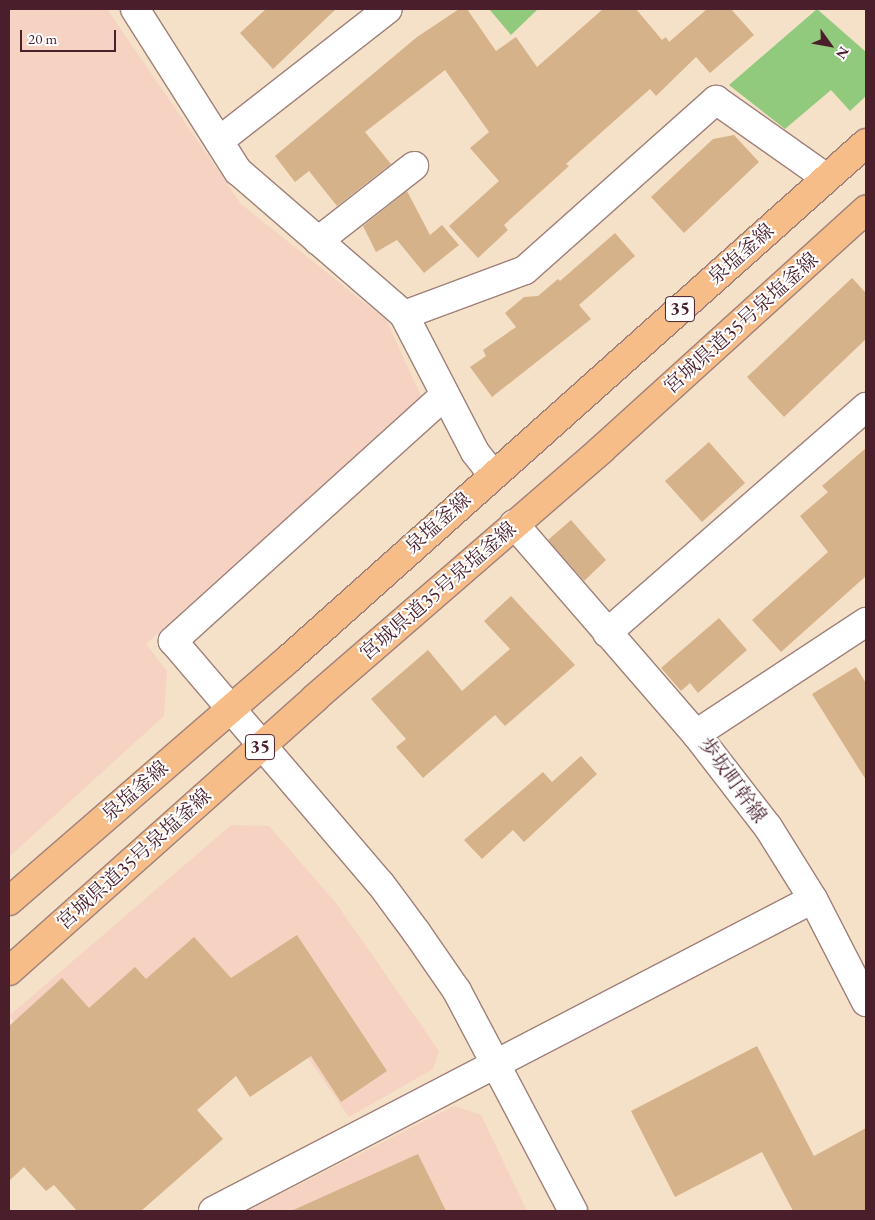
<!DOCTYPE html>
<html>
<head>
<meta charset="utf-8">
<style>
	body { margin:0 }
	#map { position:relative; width:875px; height:1220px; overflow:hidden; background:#f5e1c8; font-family:"EB Garamond","Noto Serif JP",serif }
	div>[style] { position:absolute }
	.built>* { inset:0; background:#f5d2c2 }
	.green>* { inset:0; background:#92ca7d }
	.building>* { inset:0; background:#d6b28a }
	.roads { filter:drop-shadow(1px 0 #a0807a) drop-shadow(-1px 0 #a0807a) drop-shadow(0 1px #a0807a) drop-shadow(0 -1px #a0807a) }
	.minor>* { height:28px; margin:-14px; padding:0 14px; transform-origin:14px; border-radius:14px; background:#fff }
	.major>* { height:28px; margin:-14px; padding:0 14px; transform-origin:14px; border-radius:14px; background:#f7bd88 }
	span { translate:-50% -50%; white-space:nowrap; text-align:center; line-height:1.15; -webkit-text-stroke:4px #fff; paint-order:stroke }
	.shield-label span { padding:1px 4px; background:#fff; border:1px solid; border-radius:4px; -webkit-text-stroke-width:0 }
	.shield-label { font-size:19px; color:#4a1f2b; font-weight:700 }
	.street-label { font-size:20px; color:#4a1f2b }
	.frame { position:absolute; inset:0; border:10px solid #4a1f2b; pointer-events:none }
	.north { position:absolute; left:805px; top:20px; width:50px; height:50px; -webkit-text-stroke:4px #fff; paint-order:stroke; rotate:122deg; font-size:14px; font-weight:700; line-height:20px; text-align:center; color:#4a1f2b }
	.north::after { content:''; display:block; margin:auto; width:18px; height:22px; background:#4a1f2b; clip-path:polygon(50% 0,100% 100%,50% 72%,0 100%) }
	.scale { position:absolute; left:20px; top:30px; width:96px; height:22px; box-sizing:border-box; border:2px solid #4a1f2b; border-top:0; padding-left:6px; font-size:15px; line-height:18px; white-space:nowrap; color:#4a1f2b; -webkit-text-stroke:4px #fff; paint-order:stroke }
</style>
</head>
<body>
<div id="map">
	<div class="built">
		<i style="clip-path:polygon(9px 9px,107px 9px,241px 204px,386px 320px,421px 396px,146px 644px,167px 671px,164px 716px,9px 857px)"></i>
		<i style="clip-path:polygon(231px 825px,269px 826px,336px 903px,439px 1051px,433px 1069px,349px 1117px,267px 999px,115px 1134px,9px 1016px)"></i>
		<i style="clip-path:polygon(454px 1106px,481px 1115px,527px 1211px,247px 1211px)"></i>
	</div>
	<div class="green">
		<i style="clip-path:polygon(489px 9px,538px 9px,511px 35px)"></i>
		<i style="clip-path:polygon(817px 9px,866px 52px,866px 96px,850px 111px,831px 90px,785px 129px,729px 85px)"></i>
	</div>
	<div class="building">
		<i style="clip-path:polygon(266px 9px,336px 9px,273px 69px,240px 33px)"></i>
		<i style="clip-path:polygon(459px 9px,467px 9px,496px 51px,516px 37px,537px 67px,603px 9px,636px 9px,662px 40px,666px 37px,669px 42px,707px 9px,731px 9px,754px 35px,710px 73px,696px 57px,656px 96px,650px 89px,566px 164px,569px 166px,504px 225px,508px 230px,478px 258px,449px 226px,499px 181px,470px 148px,489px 132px,445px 70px,365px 132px,391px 164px,337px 206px,309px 171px,295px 182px,275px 156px,417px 37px)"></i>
		<i style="clip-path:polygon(734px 135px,759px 162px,684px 233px,651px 197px,713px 139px)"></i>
		<i style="clip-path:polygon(407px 191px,430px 235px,442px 225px,459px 245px,424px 273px,397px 240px,376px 252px,363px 226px)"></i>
		<i style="clip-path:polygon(615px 233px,635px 256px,579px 305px,591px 319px,492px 397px,470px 367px,486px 356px,483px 350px,516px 327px,505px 313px,524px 297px,538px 296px,558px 279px,560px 281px)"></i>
		<i style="clip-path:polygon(852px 278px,866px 293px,866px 339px,784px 417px,747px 377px)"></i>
		<i style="clip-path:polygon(709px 442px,745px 483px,702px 522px,665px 481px)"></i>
		<i style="clip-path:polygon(866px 448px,866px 576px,781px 652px,752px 620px,828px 552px,800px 516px,828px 492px,822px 486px)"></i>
		<i style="clip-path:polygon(571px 520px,606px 560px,584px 581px,548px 540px)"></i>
		<i style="clip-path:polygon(511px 596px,575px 665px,505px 726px,495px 715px,423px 778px,396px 747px,406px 739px,371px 699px,428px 650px,462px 691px,510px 649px,484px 621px)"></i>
		<i style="clip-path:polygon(719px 618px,747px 650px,698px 693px,690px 683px,681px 691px,661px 668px)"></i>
		<i style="clip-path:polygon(856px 667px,866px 683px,866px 780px,812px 694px)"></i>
		<i style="clip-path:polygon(581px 756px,597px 774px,524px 842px,513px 830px,482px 859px,464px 840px,543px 772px,552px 782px)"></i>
		<i style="clip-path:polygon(297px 935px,387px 1071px,341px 1102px,311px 1056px,250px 1097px,236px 1076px,197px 1110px,223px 1139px,141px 1211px,77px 1211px,54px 1185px,46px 1191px,24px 1167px,9px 1181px,9px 1026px,62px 978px,89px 1008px,135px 967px,146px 979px,194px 937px,231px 978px)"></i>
		<i style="clip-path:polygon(757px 1046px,814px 1156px,866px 1128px,866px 1211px,793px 1211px,762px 1152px,675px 1197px,631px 1111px)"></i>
		<i style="clip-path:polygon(418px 1154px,446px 1211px,291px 1211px)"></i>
	</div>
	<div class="roads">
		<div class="minor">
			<i style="left:135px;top:9px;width:192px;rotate:57.6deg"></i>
			<i style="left:238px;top:171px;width:220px;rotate:40.9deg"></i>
			<i style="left:404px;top:315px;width:154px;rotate:62.6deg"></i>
			<i style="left:475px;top:452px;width:28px;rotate:52deg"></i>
			<i style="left:219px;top:141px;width:214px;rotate:-38deg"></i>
			<i style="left:318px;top:241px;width:122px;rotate:-38deg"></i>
			<i style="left:404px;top:315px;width:129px;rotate:-20.4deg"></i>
			<i style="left:525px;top:270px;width:256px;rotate:-41.7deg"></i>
			<i style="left:716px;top:100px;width:133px;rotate:35.2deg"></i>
			<i style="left:445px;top:395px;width:367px;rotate:137.9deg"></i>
			<i style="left:173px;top:641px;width:318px;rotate:49.5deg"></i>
			<i style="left:380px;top:883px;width:62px;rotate:53.5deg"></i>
			<i style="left:417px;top:933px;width:70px;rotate:55.4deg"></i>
			<i style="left:457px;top:991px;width:249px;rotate:62.2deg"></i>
			<i style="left:514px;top:524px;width:278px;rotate:49.1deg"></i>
			<i style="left:696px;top:734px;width:118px;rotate:52.3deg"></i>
			<i style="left:768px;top:827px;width:85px;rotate:58deg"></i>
			<i style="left:813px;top:899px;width:116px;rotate:62.8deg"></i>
			<i style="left:607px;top:633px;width:344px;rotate:-41.1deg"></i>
			<i style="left:696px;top:734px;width:204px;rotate:-33.4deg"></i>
			<i style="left:213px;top:1211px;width:676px;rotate:-27.47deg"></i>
		</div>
		<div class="major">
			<i style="left:9px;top:901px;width:365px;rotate:-40.9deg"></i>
			<i style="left:285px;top:662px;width:779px;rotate:-41.77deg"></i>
			<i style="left:9px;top:971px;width:410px;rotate:-41.7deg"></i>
			<i style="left:315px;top:698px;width:379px;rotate:-40.9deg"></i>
			<i style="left:601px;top:450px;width:358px;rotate:-42.2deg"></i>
		</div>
	</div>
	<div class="shield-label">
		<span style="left:680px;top:309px">35</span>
		<span style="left:260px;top:747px">35</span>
	</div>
	<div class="street-label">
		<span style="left:741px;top:254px;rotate:-42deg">泉塩釜線</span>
		<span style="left:741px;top:323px;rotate:-42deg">宮城県道35号泉塩釜線</span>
		<span style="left:438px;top:523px;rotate:-42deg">泉塩釜線</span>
		<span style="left:438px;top:591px;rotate:-41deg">宮城県道35号泉塩釜線</span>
		<span style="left:733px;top:780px;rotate:54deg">歩坂町幹線</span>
		<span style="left:135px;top:791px;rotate:-41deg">泉塩釜線</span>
		<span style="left:134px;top:859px;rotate:-42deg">宮城県道35号泉塩釜線</span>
	</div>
	<div class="frame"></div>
	<div class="north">N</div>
	<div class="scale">20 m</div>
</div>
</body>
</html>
